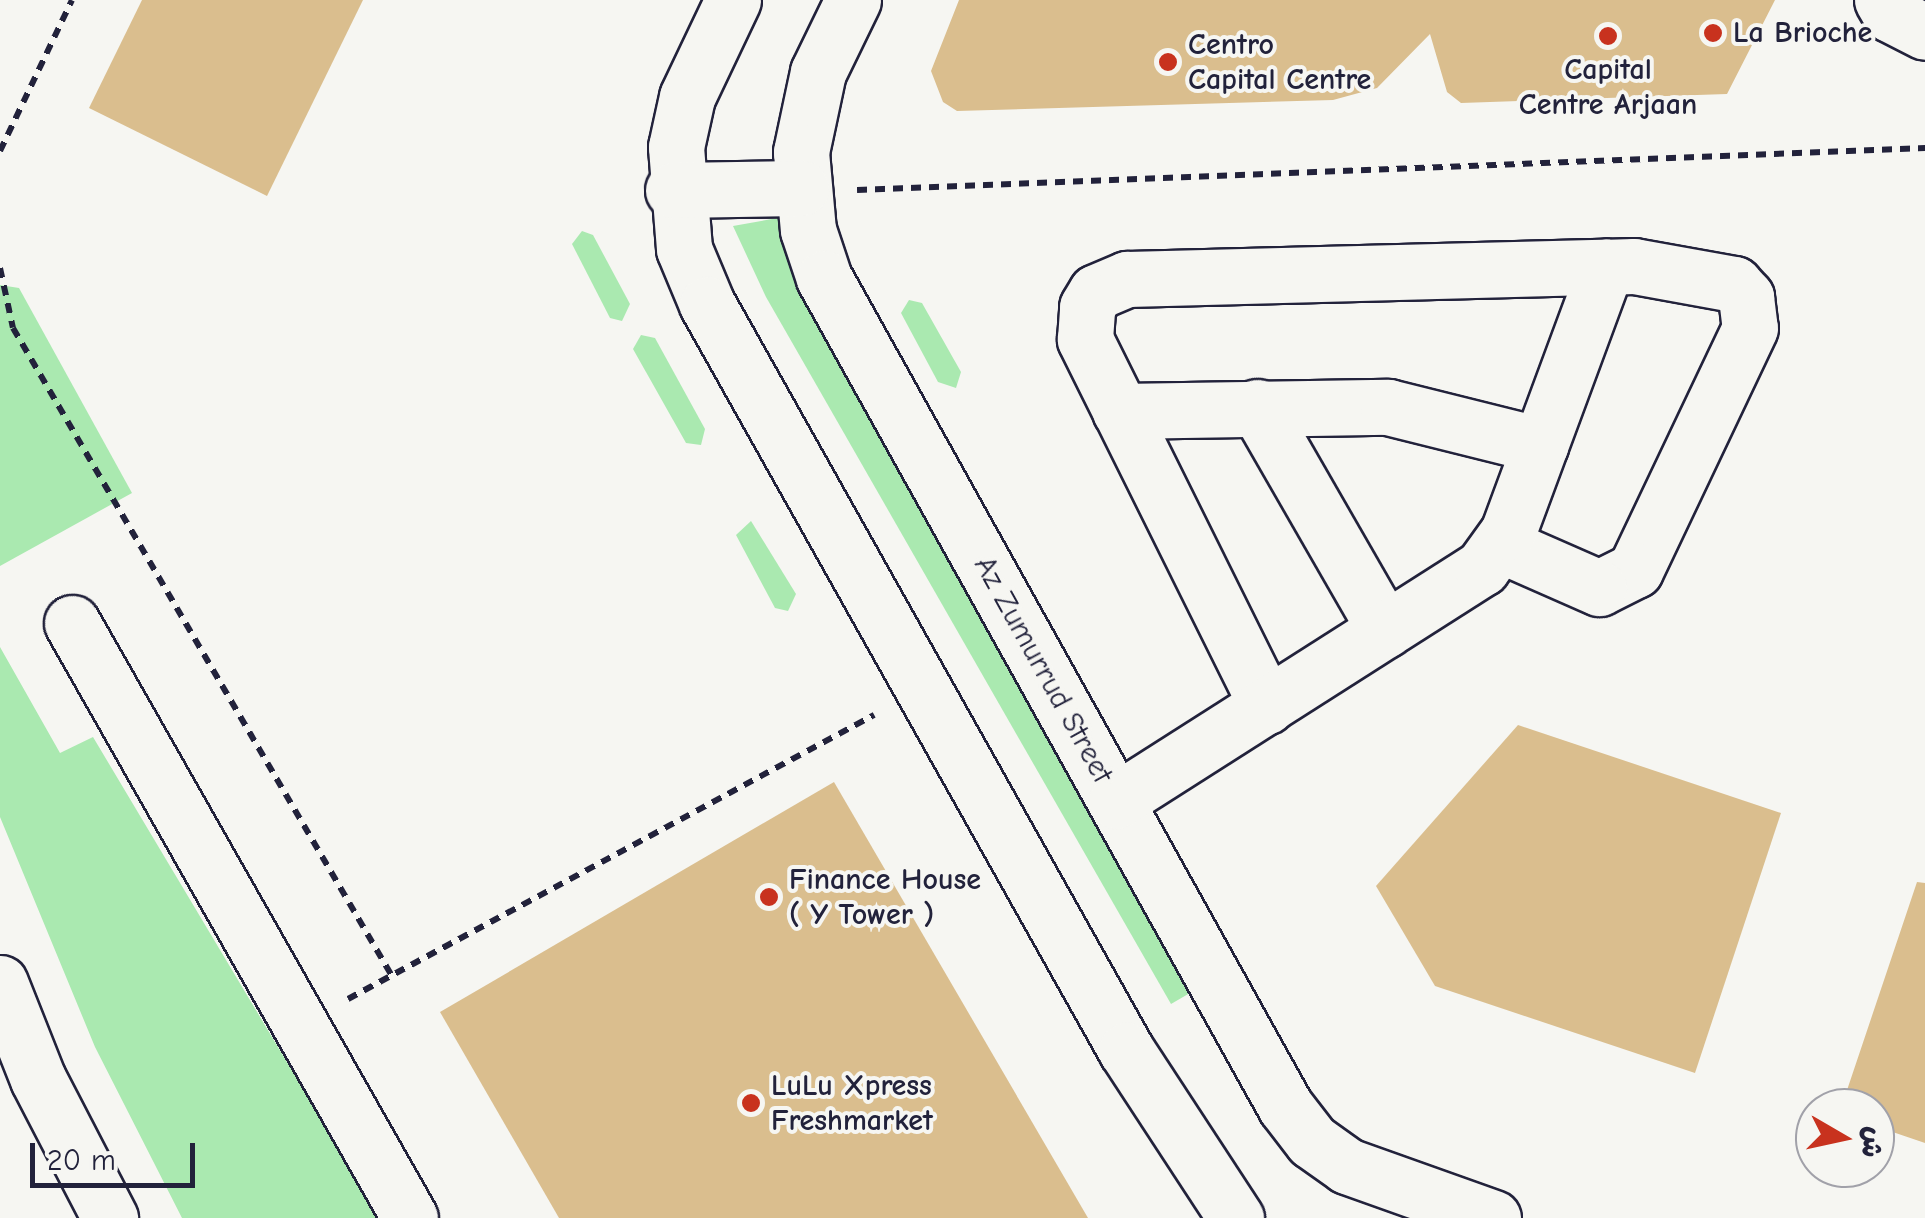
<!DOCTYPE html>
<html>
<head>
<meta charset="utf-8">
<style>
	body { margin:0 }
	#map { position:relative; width:1925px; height:1218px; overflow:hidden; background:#f6f6f2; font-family:"Comic Neue","Playpen Sans Arabic",sans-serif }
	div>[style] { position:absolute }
	.green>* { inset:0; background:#aae9b0 }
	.building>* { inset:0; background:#dabe8e }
	.path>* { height:6px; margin-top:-3px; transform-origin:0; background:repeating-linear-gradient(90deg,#22223b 0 10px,transparent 0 18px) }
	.roads { filter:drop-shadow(2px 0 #22223b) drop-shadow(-2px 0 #22223b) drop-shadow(0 2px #22223b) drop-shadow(0 -2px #22223b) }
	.minor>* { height:55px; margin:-27.5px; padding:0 27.5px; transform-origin:27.5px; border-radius:27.5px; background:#f6f6f2 }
	.dots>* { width:28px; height:28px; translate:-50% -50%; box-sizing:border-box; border:5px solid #f6f6f2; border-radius:50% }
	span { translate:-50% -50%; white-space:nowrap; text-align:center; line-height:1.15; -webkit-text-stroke:8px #f6f6f2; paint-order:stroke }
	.poi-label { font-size:30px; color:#22223b; font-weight:700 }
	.left { translate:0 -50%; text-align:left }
	.street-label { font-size:30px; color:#22223b }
	.north { position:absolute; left:1795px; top:1088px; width:100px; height:100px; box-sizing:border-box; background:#f6f6f2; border:2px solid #a1a1a9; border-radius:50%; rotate:99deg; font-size:28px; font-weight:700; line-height:40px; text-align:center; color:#22223b }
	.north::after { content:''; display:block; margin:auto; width:35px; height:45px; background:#c8321e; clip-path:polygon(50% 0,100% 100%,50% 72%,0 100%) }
	.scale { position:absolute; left:30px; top:1143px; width:165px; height:45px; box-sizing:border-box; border:5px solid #22223b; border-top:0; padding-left:12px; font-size:30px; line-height:35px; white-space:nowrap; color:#22223b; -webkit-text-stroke:8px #f6f6f2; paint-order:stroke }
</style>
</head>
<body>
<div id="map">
	<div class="green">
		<i style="clip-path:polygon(789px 216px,1202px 986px,1171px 1004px,766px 297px,733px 226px)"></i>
		<i style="clip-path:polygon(582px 231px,593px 235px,630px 304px,622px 321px,610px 318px,572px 244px)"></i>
		<i style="clip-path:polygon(0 285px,19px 288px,132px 493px,0 566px)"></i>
		<i style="clip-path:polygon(909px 300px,922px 303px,961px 372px,956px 388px,938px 382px,901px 313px)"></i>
		<i style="clip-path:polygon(641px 335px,655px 338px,705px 429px,701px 445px,686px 443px,633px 349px)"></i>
		<i style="clip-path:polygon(751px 521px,796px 594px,788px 611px,775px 608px,736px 535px)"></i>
		<i style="clip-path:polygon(0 647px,60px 753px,93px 737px,380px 1218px,182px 1218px,95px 1047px,0 817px)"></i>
	</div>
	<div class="building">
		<i style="clip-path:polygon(142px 0,363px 0,267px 196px,89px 108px)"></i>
		<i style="clip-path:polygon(959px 0,1775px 0,1727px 94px,1461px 103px,1447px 92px,1430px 34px,1377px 88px,1333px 100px,957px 111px,943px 102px,931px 71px)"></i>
		<i style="clip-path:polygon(1518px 725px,1781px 813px,1695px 1073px,1435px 986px,1376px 886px)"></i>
		<i style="clip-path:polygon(834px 782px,1088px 1218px,559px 1218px,440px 1012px)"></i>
		<i style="clip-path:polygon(1917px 882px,1925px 883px,1925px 1143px,1875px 1126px,1875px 1108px,1841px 1108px)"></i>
	</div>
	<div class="path">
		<i style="left:0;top:151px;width:167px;rotate:-64.5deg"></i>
		<i style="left:857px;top:190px;width:1069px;rotate:-2.25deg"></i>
		<i style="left:0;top:268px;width:61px;rotate:77.8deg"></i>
		<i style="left:13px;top:328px;width:751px;rotate:59.68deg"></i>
		<i style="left:348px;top:999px;width:598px;rotate:-28.37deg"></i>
	</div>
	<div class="roads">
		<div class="minor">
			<i style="left:733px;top:0;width:107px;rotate:115.4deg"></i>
			<i style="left:687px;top:97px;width:51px;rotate:102.4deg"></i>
			<i style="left:676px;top:147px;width:102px;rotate:85.5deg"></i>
			<i style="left:684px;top:249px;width:60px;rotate:67.3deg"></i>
			<i style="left:707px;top:304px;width:856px;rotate:60.68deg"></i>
			<i style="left:1126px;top:1050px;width:201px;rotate:56.8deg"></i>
			<i style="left:853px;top:0;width:80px;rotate:115.9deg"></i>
			<i style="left:818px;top:72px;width:82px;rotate:102deg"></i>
			<i style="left:801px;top:152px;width:78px;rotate:84.9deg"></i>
			<i style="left:808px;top:230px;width:51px;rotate:71.6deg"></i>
			<i style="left:824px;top:278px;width:948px;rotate:60.89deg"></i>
			<i style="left:1285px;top:1106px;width:44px;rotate:52.4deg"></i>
			<i style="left:1312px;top:1141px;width:43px;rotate:35.5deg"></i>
			<i style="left:1347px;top:1166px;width:155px;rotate:19.6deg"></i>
			<i style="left:1882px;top:0;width:16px;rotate:60deg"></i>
			<i style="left:1890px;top:14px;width:39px;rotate:27deg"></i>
			<i style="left:673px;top:190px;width:128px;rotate:-0.9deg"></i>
			<i style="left:1257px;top:407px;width:257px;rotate:60.1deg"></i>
			<i style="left:1120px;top:411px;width:268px;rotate:-0.9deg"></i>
			<i style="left:1388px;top:407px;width:157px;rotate:14deg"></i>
			<i style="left:72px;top:623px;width:684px;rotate:60.4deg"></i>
			<i style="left:1267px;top:706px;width:410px;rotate:-116.4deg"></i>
			<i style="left:1085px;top:339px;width:32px;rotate:-86deg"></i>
			<i style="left:1087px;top:307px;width:17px;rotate:-59deg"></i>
			<i style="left:1096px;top:292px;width:34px;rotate:-23deg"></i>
			<i style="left:1127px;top:279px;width:507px;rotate:-1.47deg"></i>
			<i style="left:1634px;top:266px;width:102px;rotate:10.2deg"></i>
			<i style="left:1734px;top:284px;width:18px;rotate:47deg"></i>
			<i style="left:1746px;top:297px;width:31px;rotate:83deg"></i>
			<i style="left:1750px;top:328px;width:268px;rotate:115.4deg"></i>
			<i style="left:1635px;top:570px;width:40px;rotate:153.4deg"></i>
			<i style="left:1599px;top:588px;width:107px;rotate:-156.3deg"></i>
			<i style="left:1116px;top:801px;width:434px;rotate:-32.5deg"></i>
			<i style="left:1482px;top:568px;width:44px;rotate:-54.2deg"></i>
			<i style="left:1508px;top:532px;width:283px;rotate:-69.7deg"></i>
			<i style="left:0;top:983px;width:103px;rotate:68.4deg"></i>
			<i style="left:38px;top:1079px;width:157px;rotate:62.6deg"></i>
		</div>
	</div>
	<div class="dots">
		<i style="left:1713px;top:33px;background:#c8321e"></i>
		<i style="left:1608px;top:36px;background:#c8321e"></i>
		<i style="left:1168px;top:62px;background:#c8321e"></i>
		<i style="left:769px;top:897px;background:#c8321e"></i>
		<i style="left:751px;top:1103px;background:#c8321e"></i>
	</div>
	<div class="poi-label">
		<span class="left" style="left:1733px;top:33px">La Brioche</span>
		<span class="left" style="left:1188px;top:62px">Centro<br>Capital Centre</span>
		<span style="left:1608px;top:87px">Capital<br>Centre Arjaan</span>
		<span class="left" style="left:789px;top:897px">Finance House<br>( Y Tower )</span>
		<span class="left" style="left:771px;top:1103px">LuLu Xpress<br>Freshmarket</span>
	</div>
	<div class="street-label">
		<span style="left:1043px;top:670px;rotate:61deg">Az Zumurrud Street</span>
	</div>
	<div class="north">ش</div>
	<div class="scale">20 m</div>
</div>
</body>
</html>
